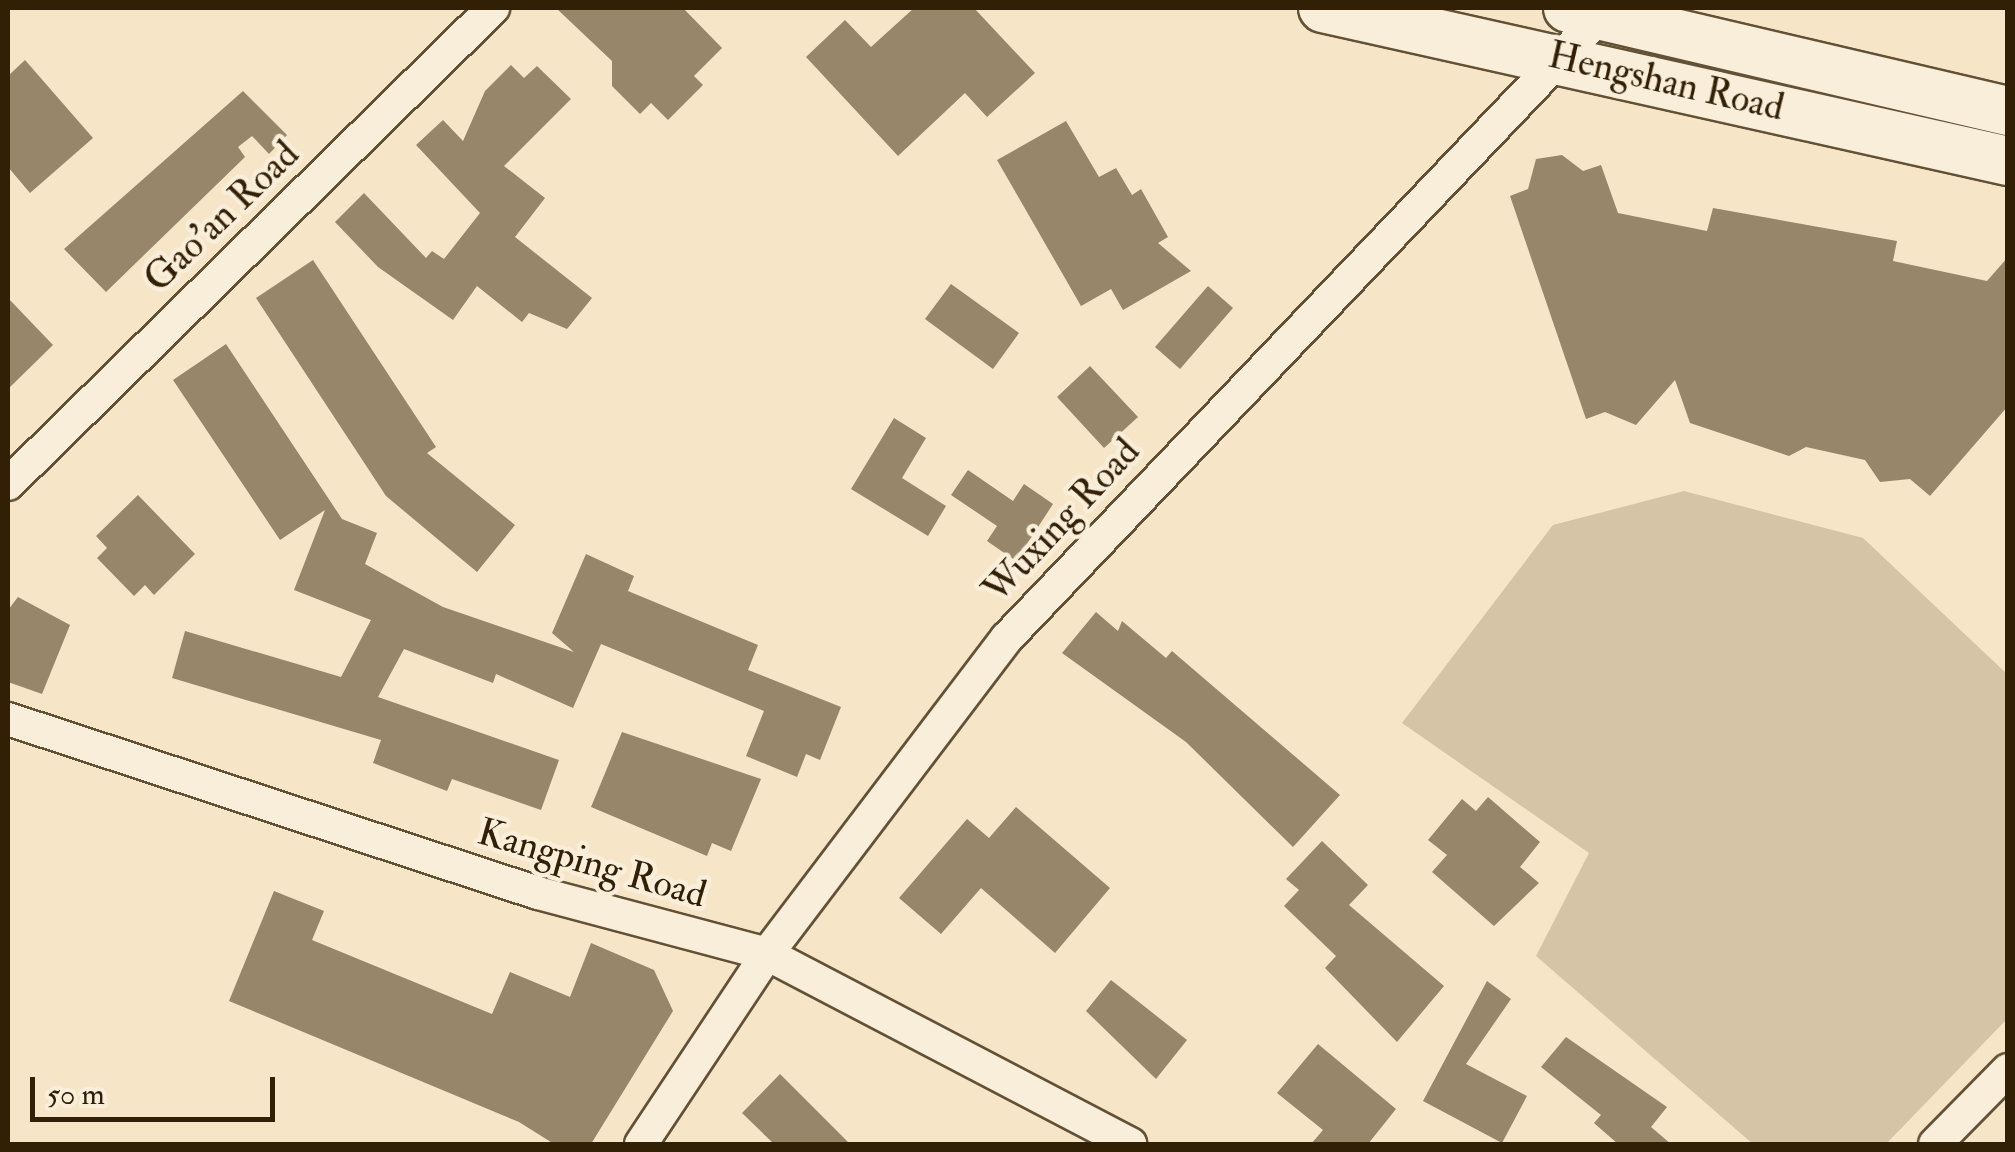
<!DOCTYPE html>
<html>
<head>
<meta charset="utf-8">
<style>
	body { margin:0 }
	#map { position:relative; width:2015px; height:1152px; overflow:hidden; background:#f6e5c6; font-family:"IM FELL Double Pica",serif }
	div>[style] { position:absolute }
	.green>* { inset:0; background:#d5c4a5 }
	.building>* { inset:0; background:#98866a }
	.roads { filter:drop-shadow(2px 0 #635136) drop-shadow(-2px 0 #635136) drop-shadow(0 2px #635136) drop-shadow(0 -2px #635136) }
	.minor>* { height:32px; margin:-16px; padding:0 16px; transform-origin:16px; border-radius:16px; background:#f9eeda }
	.secondary>* { height:48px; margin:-24px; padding:0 24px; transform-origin:24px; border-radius:24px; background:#f9eeda }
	span { translate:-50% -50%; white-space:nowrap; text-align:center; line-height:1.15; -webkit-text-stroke:9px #f9eeda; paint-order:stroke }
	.street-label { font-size:38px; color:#322006 }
	.frame { position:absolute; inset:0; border:10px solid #322006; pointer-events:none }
	.scale { position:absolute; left:30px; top:1077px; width:245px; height:45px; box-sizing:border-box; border:5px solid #322006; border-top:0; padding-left:12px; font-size:30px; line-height:35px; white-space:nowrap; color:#322006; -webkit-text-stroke:8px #f9eeda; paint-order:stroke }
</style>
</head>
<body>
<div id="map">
	<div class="green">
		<i style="clip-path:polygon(1684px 491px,1863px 538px,2007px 674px,2007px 1019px,1886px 1144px,1753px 1144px,1536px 956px,1589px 853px,1402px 723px,1553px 525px)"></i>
	</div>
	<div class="building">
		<i style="clip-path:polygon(556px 8px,683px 8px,722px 48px,694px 76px,703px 85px,668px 120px,651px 103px,640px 114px,612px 86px,612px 61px)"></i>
		<i style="clip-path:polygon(914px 8px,974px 8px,1035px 73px,987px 117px,965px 93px,898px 156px,806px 57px,845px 20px,871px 47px)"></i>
		<i style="clip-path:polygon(25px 60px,93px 138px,30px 193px,8px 167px,8px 76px)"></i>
		<i style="clip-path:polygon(511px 65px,524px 78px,537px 66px,571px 99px,504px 166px,545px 198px,515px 237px,592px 298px,567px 329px,529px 313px,522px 322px,477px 286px,453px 320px,378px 267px,335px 222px,364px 193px,426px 258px,432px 251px,444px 259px,480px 213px,416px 145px,443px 120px,463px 141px,485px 91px)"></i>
		<i style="clip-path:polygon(243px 91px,287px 135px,269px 154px,252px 136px,238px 147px,245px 157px,106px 292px,64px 249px)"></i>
		<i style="clip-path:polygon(1066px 121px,1099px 177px,1116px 168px,1132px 195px,1141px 189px,1168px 237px,1158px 243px,1191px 271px,1123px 310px,1111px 289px,1081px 306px,997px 160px)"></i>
		<i style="clip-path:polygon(1562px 155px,1583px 171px,1601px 165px,1618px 213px,1707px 231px,1713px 208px,1897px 241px,1893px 261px,1987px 281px,2008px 257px,2008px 406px,1930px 496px,1910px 479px,1880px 482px,1865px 460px,1806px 447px,1789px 456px,1690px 423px,1675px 380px,1636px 425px,1605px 412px,1586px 419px,1510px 196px,1528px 189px,1536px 159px)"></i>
		<i style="clip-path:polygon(313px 260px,436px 447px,427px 453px,515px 525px,477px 572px,386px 496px,256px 298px)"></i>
		<i style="clip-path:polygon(951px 284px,1019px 333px,993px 369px,925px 319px)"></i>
		<i style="clip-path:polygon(1208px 286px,1233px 308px,1180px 369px,1155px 347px)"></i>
		<i style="clip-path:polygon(8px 298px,53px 345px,8px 389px)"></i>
		<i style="clip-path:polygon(226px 344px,342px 519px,377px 533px,365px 564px,443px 607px,574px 652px,552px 633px,586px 554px,634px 576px,628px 591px,758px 645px,748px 670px,841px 707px,820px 760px,806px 754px,797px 777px,746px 756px,764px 711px,601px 644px,573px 708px,496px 674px,493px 683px,404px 649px,378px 697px,559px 760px,541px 810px,452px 779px,447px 791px,373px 763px,381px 740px,172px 678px,185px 631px,341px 677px,371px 620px,294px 590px,325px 510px,280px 540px,173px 380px)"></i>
		<i style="clip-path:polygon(1090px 366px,1138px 417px,1104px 448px,1057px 397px)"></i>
		<i style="clip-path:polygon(894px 418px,926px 438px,902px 478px,946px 506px,928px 536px,851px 489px)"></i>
		<i style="clip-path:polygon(968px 470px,1013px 501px,1024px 484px,1053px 504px,1016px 561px,987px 541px,997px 526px,951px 495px)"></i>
		<i style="clip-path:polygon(138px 495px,195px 554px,154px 595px,145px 585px,134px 596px,97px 558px,107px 548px,96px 536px)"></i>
		<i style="clip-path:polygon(18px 597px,70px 625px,42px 694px,8px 682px,8px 610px)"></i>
		<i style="clip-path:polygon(1096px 612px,1118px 631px,1122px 621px,1166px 658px,1172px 651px,1340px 795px,1293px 847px,1186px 742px,1062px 653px)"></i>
		<i style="clip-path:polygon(622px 732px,761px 779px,731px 851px,712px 843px,707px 856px,591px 807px)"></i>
		<i style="clip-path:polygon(1488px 797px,1540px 842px,1520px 867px,1539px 883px,1494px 926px,1432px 872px,1447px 855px,1428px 840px,1462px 799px,1476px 811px)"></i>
		<i style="clip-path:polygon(1016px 807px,1110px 888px,1055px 953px,981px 888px,941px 934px,899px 898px,967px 819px,989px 838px)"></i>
		<i style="clip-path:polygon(1322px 841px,1368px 885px,1349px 905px,1444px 986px,1397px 1042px,1325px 968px,1336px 956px,1284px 906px,1299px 890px,1286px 879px)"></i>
		<i style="clip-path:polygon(274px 891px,324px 911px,312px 940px,492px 1014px,510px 972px,570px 997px,591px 943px,654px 970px,673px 1011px,591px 1144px,554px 1144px,519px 1122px,229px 1001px)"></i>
		<i style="clip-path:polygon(1111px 980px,1187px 1040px,1156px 1079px,1086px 1011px)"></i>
		<i style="clip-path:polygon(1487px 981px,1511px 999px,1466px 1064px,1527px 1096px,1502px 1143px,1423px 1101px)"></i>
		<i style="clip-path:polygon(1566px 1037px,1667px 1107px,1651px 1127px,1671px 1144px,1618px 1144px,1594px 1123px,1601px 1115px,1541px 1067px)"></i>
		<i style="clip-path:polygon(1318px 1044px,1396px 1109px,1368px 1144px,1311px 1144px,1323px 1130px,1277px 1093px)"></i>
		<i style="clip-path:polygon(780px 1074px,850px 1144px,774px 1144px,742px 1113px)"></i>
	</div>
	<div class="roads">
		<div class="minor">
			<i style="left:8px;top:484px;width:680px;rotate:-44.46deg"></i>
			<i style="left:8px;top:719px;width:558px;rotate:18.18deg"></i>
			<i style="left:538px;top:893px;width:237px;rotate:14.9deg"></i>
			<i style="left:767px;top:954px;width:410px;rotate:27.6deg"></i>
			<i style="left:641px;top:1144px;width:228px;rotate:-56.4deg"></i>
			<i style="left:767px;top:954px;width:397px;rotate:-52.8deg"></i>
			<i style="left:1007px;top:638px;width:871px;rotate:-46.35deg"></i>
			<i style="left:1935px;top:1144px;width:104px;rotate:-45.4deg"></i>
		</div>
		<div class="secondary">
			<i style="left:1323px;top:8px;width:702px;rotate:12.59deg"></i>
			<i style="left:1568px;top:8px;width:452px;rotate:13.2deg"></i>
		</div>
	</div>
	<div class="street-label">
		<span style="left:1666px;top:82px;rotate:13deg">Hengshan Road</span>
		<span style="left:222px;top:217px;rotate:-44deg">Gao'an Road</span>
		<span style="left:1062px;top:521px;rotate:-47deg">Wuxing Road</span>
		<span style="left:592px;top:864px;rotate:16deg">Kangping Road</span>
	</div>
	<div class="frame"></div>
	<div class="scale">50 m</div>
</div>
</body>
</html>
